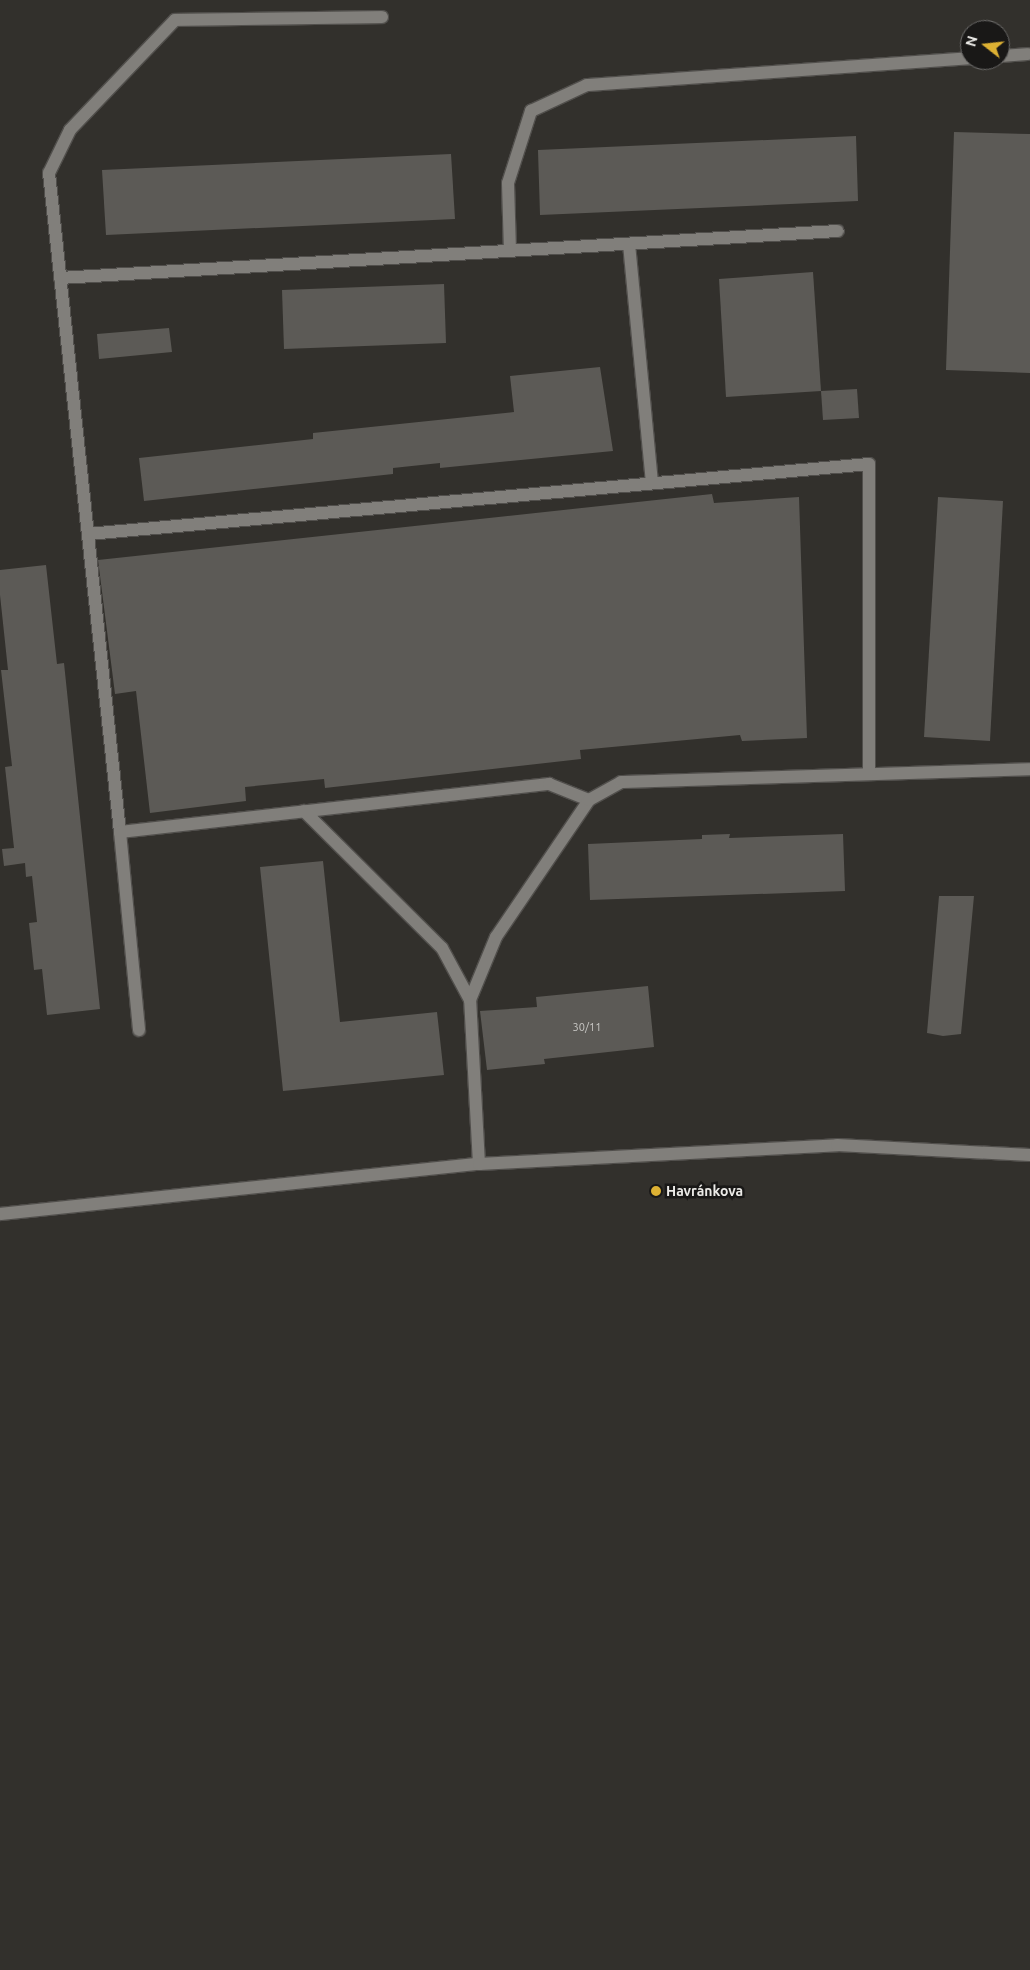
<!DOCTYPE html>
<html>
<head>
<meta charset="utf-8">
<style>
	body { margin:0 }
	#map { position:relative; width:1030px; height:1970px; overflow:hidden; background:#32302c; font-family:Ubuntu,sans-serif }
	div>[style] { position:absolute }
	.building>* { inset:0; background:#5c5a56 }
	.roads { filter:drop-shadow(1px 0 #514f4c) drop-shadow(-1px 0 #514f4c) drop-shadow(0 1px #514f4c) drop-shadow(0 -1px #514f4c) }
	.service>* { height:12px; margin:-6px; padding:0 6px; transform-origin:6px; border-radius:6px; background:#817f7b }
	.tertiary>* { height:12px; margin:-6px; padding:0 6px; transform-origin:6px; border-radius:6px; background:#817f7b }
	.dots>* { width:14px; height:14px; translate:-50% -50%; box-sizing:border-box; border:2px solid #191817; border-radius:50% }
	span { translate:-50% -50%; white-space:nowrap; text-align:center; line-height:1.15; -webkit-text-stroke:5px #191817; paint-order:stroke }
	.number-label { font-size:11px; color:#c8c7c4 }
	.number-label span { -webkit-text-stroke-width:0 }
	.poi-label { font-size:14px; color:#ecebe8; font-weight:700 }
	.left { translate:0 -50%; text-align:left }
	.north { position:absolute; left:960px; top:20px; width:50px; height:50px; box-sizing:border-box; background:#191817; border:1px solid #6d6c6b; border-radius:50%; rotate:286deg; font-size:14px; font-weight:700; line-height:20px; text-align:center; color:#ecebe8 }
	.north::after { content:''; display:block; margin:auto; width:18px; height:22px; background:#ddb133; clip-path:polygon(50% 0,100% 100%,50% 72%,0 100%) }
</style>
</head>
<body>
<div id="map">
	<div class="building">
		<i style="clip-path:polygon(954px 132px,1030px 134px,1030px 373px,946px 370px)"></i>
		<i style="clip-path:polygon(856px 136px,858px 201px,540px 215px,538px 150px)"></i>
		<i style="clip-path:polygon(451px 154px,455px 219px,106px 235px,102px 170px)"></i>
		<i style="clip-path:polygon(813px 272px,821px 391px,726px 397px,719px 279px)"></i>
		<i style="clip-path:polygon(444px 284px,446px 343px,284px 349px,282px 290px)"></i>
		<i style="clip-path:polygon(169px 328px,172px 352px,99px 359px,97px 334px)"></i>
		<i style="clip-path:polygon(600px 367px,613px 451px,440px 468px,440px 463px,393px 468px,393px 474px,144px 501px,139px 458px,313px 439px,313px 433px,514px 412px,510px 376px)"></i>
		<i style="clip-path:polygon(857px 389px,859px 418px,823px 420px,821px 391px)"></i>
		<i style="clip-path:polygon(712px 494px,714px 503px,799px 497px,807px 738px,742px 741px,740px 735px,580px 750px,581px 759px,325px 788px,324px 779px,245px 787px,246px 801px,150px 813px,136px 691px,115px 694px,98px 560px)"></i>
		<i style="clip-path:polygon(938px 497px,1003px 501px,990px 741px,924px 737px)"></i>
		<i style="clip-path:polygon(46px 565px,57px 664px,64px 663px,100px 1009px,47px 1015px,42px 969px,34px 970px,29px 923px,37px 922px,32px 876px,26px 877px,25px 863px,4px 866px,2px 849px,14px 848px,5px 767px,12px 766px,1px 670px,8px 670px,0 595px,0 570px)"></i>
		<i style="clip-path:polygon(730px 834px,729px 838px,843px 834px,845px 891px,590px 900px,588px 844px,702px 839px,702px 835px)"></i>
		<i style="clip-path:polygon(323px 861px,340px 1022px,437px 1012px,444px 1075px,283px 1091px,260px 867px)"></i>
		<i style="clip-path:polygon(939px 896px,974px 896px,961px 1034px,943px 1036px,927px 1033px)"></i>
		<i style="clip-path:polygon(648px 986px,654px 1047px,544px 1059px,545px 1064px,487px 1070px,480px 1011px,537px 1007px,536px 997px)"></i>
	</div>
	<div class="roads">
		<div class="service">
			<i style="left:382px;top:17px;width:207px;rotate:179.2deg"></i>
			<i style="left:175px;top:20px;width:152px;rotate:133.7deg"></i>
			<i style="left:70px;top:130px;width:48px;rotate:116deg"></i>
			<i style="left:49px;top:173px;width:663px;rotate:83.85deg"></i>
			<i style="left:120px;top:832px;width:432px;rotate:-6.4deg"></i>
			<i style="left:549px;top:784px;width:43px;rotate:21.8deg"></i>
			<i style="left:1000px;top:56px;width:28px;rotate:-4deg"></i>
			<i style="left:629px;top:244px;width:240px;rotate:84.5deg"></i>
			<i style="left:510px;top:251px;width:68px;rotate:-91.7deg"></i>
			<i style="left:508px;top:183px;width:76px;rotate:-72.3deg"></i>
			<i style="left:531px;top:111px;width:62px;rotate:-24.9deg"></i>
			<i style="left:587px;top:85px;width:384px;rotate:-4deg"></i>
			<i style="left:60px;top:278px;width:779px;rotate:-3.46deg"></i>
			<i style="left:88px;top:534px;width:784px;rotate:-5.12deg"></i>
			<i style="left:869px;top:464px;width:310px;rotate:90deg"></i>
			<i style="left:304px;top:811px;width:194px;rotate:44.8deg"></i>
			<i style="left:442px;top:948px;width:59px;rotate:61.7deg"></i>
			<i style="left:120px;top:832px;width:199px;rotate:84.5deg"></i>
			<i style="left:479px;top:1164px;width:164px;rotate:-93.1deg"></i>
			<i style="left:470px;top:1000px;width:68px;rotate:-67.6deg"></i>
			<i style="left:496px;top:937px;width:166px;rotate:-55.8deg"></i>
			<i style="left:589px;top:800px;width:37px;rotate:-29deg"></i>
			<i style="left:621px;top:782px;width:409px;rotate:-1.8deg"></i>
		</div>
		<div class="tertiary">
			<i style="left:0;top:1214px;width:482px;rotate:-6deg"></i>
			<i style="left:479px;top:1164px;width:359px;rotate:-3deg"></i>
			<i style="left:837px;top:1145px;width:193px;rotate:3deg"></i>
		</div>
	</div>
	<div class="dots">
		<i style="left:656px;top:1191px;background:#ddb133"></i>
	</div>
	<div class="number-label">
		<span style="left:587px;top:1027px">30/11</span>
	</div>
	<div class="poi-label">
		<span class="left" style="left:666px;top:1191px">Havránkova</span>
	</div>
	<div class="north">N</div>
</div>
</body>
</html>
